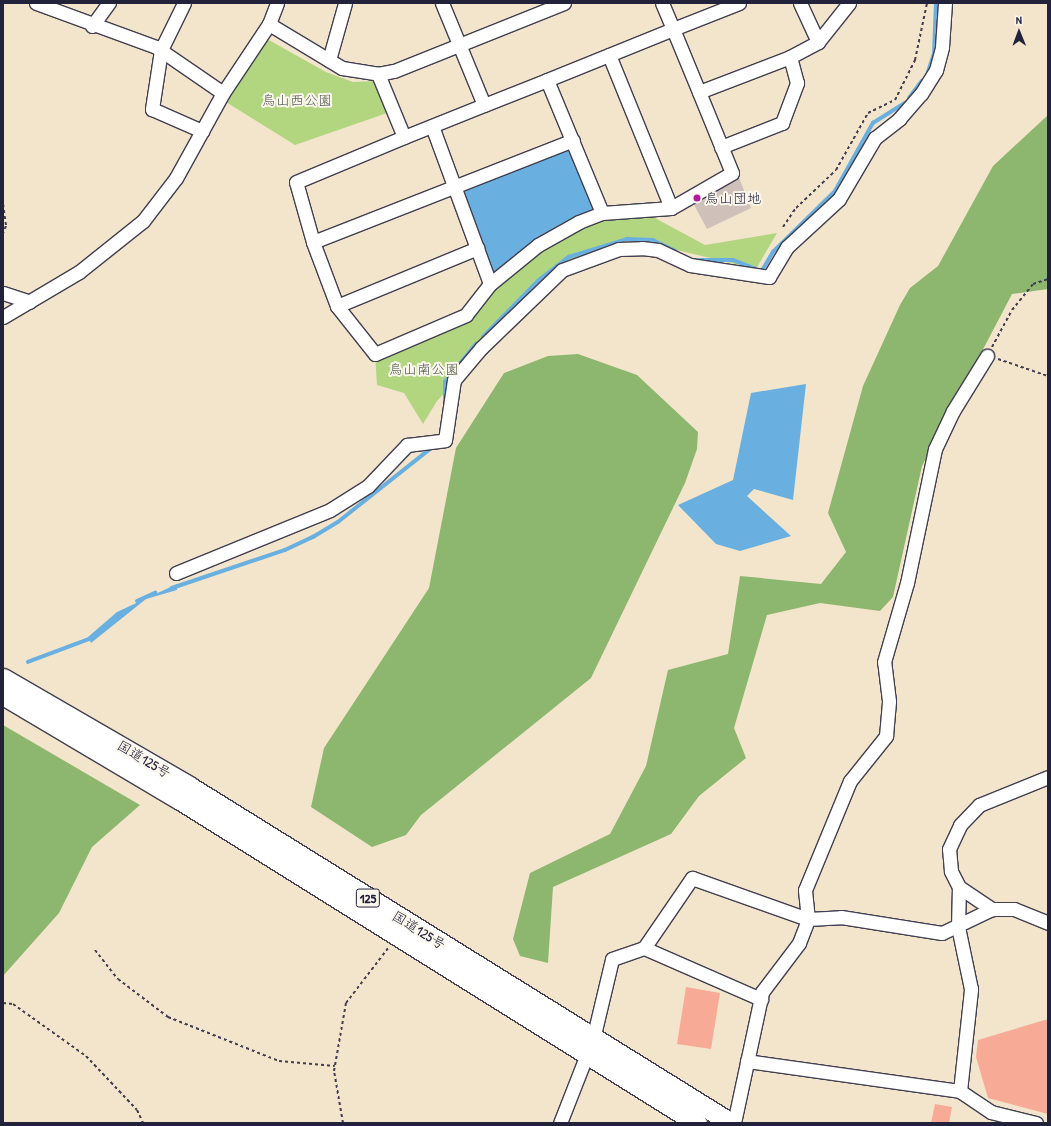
<!DOCTYPE html>
<html>
<head>
<meta charset="utf-8">
<style>
	body { margin:0 }
	#map { position:relative; width:1051px; height:1126px; overflow:hidden; background:#f3e5cb; font-family:"Patrick Hand","Klee One",sans-serif }
	div>[style] { position:absolute }
	.industrial>* { inset:0; background:#cfc0ba }
	.green>* { inset:0; background:#b2d67f }
	.forest>* { inset:0; background:#8db76e }
	.water>* { inset:0; background:#69b0e0 }
	.stream>* { height:3.5px; margin:-1.75px; padding:0 1.75px; transform-origin:1.75px; border-radius:1.75px; background:#69b0e0 }
	.building>* { inset:0; background:#f7ab97 }
	.path>* { height:2px; margin-top:-1px; transform-origin:0; background:repeating-linear-gradient(90deg,#413f51 0 3px,transparent 0 6px) }
	.roads { filter:drop-shadow(1px 0 #413f51) drop-shadow(-1px 0 #413f51) drop-shadow(0 1px #413f51) drop-shadow(0 -1px #413f51) }
	.minor>* { height:13px; margin:-6.5px; padding:0 6.5px; transform-origin:6.5px; border-radius:6.5px; background:#fff }
	.highway>* { height:19px; margin:-9.5px; padding:0 9.5px; transform-origin:9.5px; border-radius:9.5px; background:#fff }
	.dots>* { width:11px; height:11px; translate:-50% -50%; box-sizing:border-box; border:2px solid #fbf7ec; border-radius:50% }
	span { translate:-50% -50%; white-space:nowrap; text-align:center; line-height:1.15; -webkit-text-stroke:4px #fbf7ec; paint-order:stroke }
	.shield-label span { padding:1px 3px; background:#fbf7ec; border:1px solid; border-radius:3px; -webkit-text-stroke-width:0 }
	.shield-label { font-size:13px; color:#22223b; font-weight:700 }
	.park-label { font-size:14px; color:#4d584f }
	.poi-label { font-size:14px; color:#22223b }
	.left { translate:0 -50%; text-align:left }
	.street-label { font-size:14px; color:#22223b }
	.frame { position:absolute; inset:0; border:4px solid #22223b; pointer-events:none }
	.north { position:absolute; left:999px; top:12px; width:40px; height:40px; -webkit-text-stroke:3px #fbf7ec; paint-order:stroke; rotate:359deg; font-size:11px; font-weight:700; line-height:16px; text-align:center; color:#22223b }
	.north::after { content:''; display:block; margin:auto; width:14px; height:18px; background:#22223b; clip-path:polygon(50% 0,100% 100%,50% 72%,0 100%) }
</style>
</head>
<body>
<div id="map">
	<div class="industrial">
		<i style="clip-path:polygon(738px 175px,751px 208px,707px 229px,692px 201px)"></i>
	</div>
	<div class="green">
		<i style="clip-path:polygon(267px 39px,326px 72px,353px 82px,377px 81px,390px 112px,295px 145px,226px 102px)"></i>
		<i style="clip-path:polygon(642px 211px,705px 245px,777px 233px,756px 269px,627px 238px,549px 282px,437px 401px,423px 424px,404px 393px,377px 385px,375px 354px,466px 315px,490px 284px,579px 222px)"></i>
	</div>
	<div class="forest">
		<i style="clip-path:polygon(1048px 115px,1048px 289px,1012px 294px,922px 466px,893px 597px,880px 611px,820px 603px,767px 615px,734px 728px,746px 758px,699px 796px,671px 834px,553px 887px,548px 963px,520px 956px,513px 939px,530px 873px,610px 834px,646px 766px,668px 670px,728px 654px,740px 576px,821px 584px,846px 552px,828px 513px,863px 386px,900px 305px,910px 288px,938px 266px,993px 166px)"></i>
		<i style="clip-path:polygon(578px 354px,637px 375px,698px 432px,697px 449px,685px 483px,591px 678px,421px 815px,406px 835px,372px 847px,311px 807px,324px 748px,429px 588px,456px 448px,504px 373px,548px 356px)"></i>
		<i style="clip-path:polygon(3px 725px,140px 805px,92px 847px,59px 913px,3px 976px)"></i>
	</div>
	<div class="water">
		<i style="clip-path:polygon(575px 141px,604px 216px,579px 222px,494px 284px,457px 186px)"></i>
		<i style="clip-path:polygon(806px 384px,793px 500px,754px 489px,747px 496px,791px 536px,740px 551px,716px 544px,678px 505px,733px 480px,751px 393px)"></i>
		<i style="clip-path:polygon(177px 584px,177px 590px,146px 599px,91px 643px,88px 637px,117px 612px)"></i>
	</div>
	<div class="stream">
		<i style="left:928px;top:72px;width:20px;rotate:-72deg"></i>
		<i style="left:934px;top:53px;width:50px;rotate:-87.7deg"></i>
		<i style="left:909px;top:98px;width:21px;rotate:-53deg"></i>
		<i style="left:698px;top:260px;width:35px"></i>
		<i style="left:733px;top:260px;width:31px;rotate:21deg"></i>
		<i style="left:762px;top:271px;width:22px;rotate:-60deg"></i>
		<i style="left:773px;top:252px;width:87px;rotate:-44.5deg"></i>
		<i style="left:835px;top:191px;width:78px;rotate:-60.8deg"></i>
		<i style="left:873px;top:123px;width:38px;rotate:-32deg"></i>
		<i style="left:483px;top:337px;width:78px;rotate:-45.5deg"></i>
		<i style="left:538px;top:281px;width:39px;rotate:-38deg"></i>
		<i style="left:569px;top:257px;width:61px;rotate:-17.2deg"></i>
		<i style="left:627px;top:239px;width:26px;rotate:2deg"></i>
		<i style="left:653px;top:240px;width:25px;rotate:26deg"></i>
		<i style="left:445px;top:403px;width:21px;rotate:-90deg"></i>
		<i style="left:445px;top:382px;width:49px;rotate:-50.8deg"></i>
		<i style="left:172px;top:588px;width:119px;rotate:-18.6deg"></i>
		<i style="left:285px;top:550px;width:31px;rotate:-25deg"></i>
		<i style="left:313px;top:537px;width:29px;rotate:-31deg"></i>
		<i style="left:338px;top:522px;width:122px;rotate:-38.4deg"></i>
		<i style="left:137px;top:601px;width:20px;rotate:-24deg"></i>
		<i style="left:28px;top:662px;width:68px;rotate:-20.6deg"></i>
	</div>
	<div class="building">
		<i style="clip-path:polygon(686px 987px,720px 993px,711px 1049px,677px 1044px)"></i>
		<i style="clip-path:polygon(1048px 1019px,1048px 1114px,988px 1098px,976px 1057px,978px 1040px)"></i>
		<i style="clip-path:polygon(935px 1104px,952px 1107px,949px 1123px,931px 1123px)"></i>
	</div>
	<div class="path">
		<i style="left:3px;top:204px;width:22px;rotate:82deg"></i>
		<i style="left:6px;top:226px;width:8px;rotate:113deg"></i>
		<i style="left:783px;top:227px;width:23px;rotate:-56deg"></i>
		<i style="left:796px;top:208px;width:55px;rotate:-43.5deg"></i>
		<i style="left:836px;top:170px;width:65px;rotate:-60.7deg"></i>
		<i style="left:868px;top:113px;width:30px;rotate:-26deg"></i>
		<i style="left:895px;top:100px;width:45px;rotate:-63.4deg"></i>
		<i style="left:915px;top:60px;width:58px;rotate:-78.1deg"></i>
		<i style="left:992px;top:347px;width:42px;rotate:-61.6deg"></i>
		<i style="left:1012px;top:310px;width:33px;rotate:-51deg"></i>
		<i style="left:1033px;top:284px;width:16px;rotate:-18deg"></i>
		<i style="left:998px;top:359px;width:53px;rotate:18.8deg"></i>
		<i style="left:95px;top:950px;width:37px;rotate:52deg"></i>
		<i style="left:118px;top:979px;width:63px;rotate:37.2deg"></i>
		<i style="left:168px;top:1017px;width:119px;rotate:21.6deg"></i>
		<i style="left:279px;top:1061px;width:56px;rotate:5.1deg"></i>
		<i style="left:3px;top:1003px;width:10px;rotate:6deg"></i>
		<i style="left:13px;top:1004px;width:90px;rotate:35.5deg"></i>
		<i style="left:86px;top:1056px;width:74px;rotate:46.6deg"></i>
		<i style="left:137px;top:1110px;width:14px;rotate:65deg"></i>
		<i style="left:343px;top:1123px;width:53px;rotate:-99.8deg"></i>
		<i style="left:334px;top:1071px;width:69px;rotate:-80deg"></i>
		<i style="left:346px;top:1003px;width:71px;rotate:-52.5deg"></i>
	</div>
	<div class="roads">
		<div class="minor">
			<i style="left:36px;top:3px;width:128px;rotate:20.1deg"></i>
			<i style="left:156px;top:47px;width:81px;rotate:34.5deg"></i>
			<i style="left:184px;top:3px;width:52px;rotate:116.1deg"></i>
			<i style="left:161px;top:50px;width:60px;rotate:98.7deg"></i>
			<i style="left:152px;top:109px;width:55px;rotate:23.7deg"></i>
			<i style="left:442px;top:3px;width:110px;rotate:67.6deg"></i>
			<i style="left:662px;top:3px;width:28px;rotate:67deg"></i>
			<i style="left:673px;top:29px;width:68px;rotate:67.6deg"></i>
			<i style="left:699px;top:92px;width:87px;rotate:67.8deg"></i>
			<i style="left:732px;top:173px;width:70px;rotate:150.2deg"></i>
			<i style="left:671px;top:208px;width:69px;rotate:175.9deg"></i>
			<i style="left:602px;top:213px;width:25px;rotate:159deg"></i>
			<i style="left:579px;top:222px;width:47px;rotate:150.7deg"></i>
			<i style="left:538px;top:245px;width:62px;rotate:140.9deg"></i>
			<i style="left:490px;top:284px;width:39px;rotate:128deg"></i>
			<i style="left:466px;top:315px;width:99px;rotate:156.8deg"></i>
			<i style="left:375px;top:354px;width:61px;rotate:-128.4deg"></i>
			<i style="left:337px;top:306px;width:68px;rotate:-110.6deg"></i>
			<i style="left:313px;top:242px;width:62px;rotate:-105.8deg"></i>
			<i style="left:296px;top:182px;width:117px;rotate:-22.6deg"></i>
			<i style="left:404px;top:137px;width:86px;rotate:-21.8deg"></i>
			<i style="left:484px;top:105px;width:68px;rotate:-21.6deg"></i>
			<i style="left:547px;top:80px;width:136px;rotate:-22deg"></i>
			<i style="left:673px;top:29px;width:71px;rotate:-21.5deg"></i>
			<i style="left:800px;top:3px;width:43px;rotate:65.2deg"></i>
			<i style="left:269px;top:24px;width:85px;rotate:31.1deg"></i>
			<i style="left:342px;top:68px;width:36px;rotate:9deg"></i>
			<i style="left:378px;top:74px;width:16px;rotate:-11deg"></i>
			<i style="left:394px;top:71px;width:183px;rotate:-21.8deg"></i>
			<i style="left:92px;top:26px;width:29px;rotate:-54deg"></i>
			<i style="left:609px;top:55px;width:165px;rotate:67.9deg"></i>
			<i style="left:329px;top:60px;width:59px;rotate:-74.3deg"></i>
			<i style="left:378px;top:74px;width:68px;rotate:67.6deg"></i>
			<i style="left:547px;top:80px;width:144px;rotate:67.5deg"></i>
			<i style="left:699px;top:92px;width:97px;rotate:-21deg"></i>
			<i style="left:432px;top:126px;width:168px;rotate:69.8deg"></i>
			<i style="left:721px;top:147px;width:66px;rotate:-21.5deg"></i>
			<i style="left:782px;top:123px;width:43px;rotate:-69.4deg"></i>
			<i style="left:797px;top:83px;width:27px;rotate:-105deg"></i>
			<i style="left:790px;top:57px;width:32px;rotate:-28deg"></i>
			<i style="left:818px;top:42px;width:50px;rotate:-51.5deg"></i>
			<i style="left:313px;top:242px;width:279px;rotate:-21.4deg"></i>
			<i style="left:3px;top:293px;width:28px;rotate:18deg"></i>
			<i style="left:337px;top:306px;width:152px;rotate:-22.4deg"></i>
			<i style="left:3px;top:317px;width:88px;rotate:-30.6deg"></i>
			<i style="left:79px;top:272px;width:82px;rotate:-38.6deg"></i>
			<i style="left:143px;top:221px;width:54px;rotate:-52.5deg"></i>
			<i style="left:176px;top:178px;width:97px;rotate:-61.1deg"></i>
			<i style="left:223px;top:93px;width:83px;rotate:-56.3deg"></i>
			<i style="left:269px;top:24px;width:22px;rotate:-69deg"></i>
			<i style="left:176px;top:573px;width:166px;rotate:-22.2deg"></i>
			<i style="left:330px;top:510px;width:45px;rotate:-32.3deg"></i>
			<i style="left:368px;top:486px;width:57px;rotate:-46.4deg"></i>
			<i style="left:407px;top:445px;width:38px;rotate:-7deg"></i>
			<i style="left:445px;top:440px;width:61px;rotate:-81.5deg"></i>
			<i style="left:454px;top:380px;width:42px;rotate:-49.8deg"></i>
			<i style="left:481px;top:348px;width:112px;rotate:-43.9deg"></i>
			<i style="left:562px;top:270px;width:61px;rotate:-20.2deg"></i>
			<i style="left:619px;top:249px;width:23px;rotate:-2deg"></i>
			<i style="left:642px;top:248px;width:16px;rotate:7deg"></i>
			<i style="left:658px;top:250px;width:35px;rotate:25deg"></i>
			<i style="left:690px;top:265px;width:80px;rotate:8.6deg"></i>
			<i style="left:769px;top:277px;width:35px;rotate:-59deg"></i>
			<i style="left:787px;top:247px;width:71px;rotate:-42.7deg"></i>
			<i style="left:839px;top:199px;width:71px;rotate:-59.5deg"></i>
			<i style="left:875px;top:138px;width:31px;rotate:-38deg"></i>
			<i style="left:899px;top:119px;width:33px;rotate:-49deg"></i>
			<i style="left:921px;top:94px;width:28px;rotate:-58deg"></i>
			<i style="left:936px;top:70px;width:24px;rotate:-75deg"></i>
			<i style="left:942px;top:47px;width:44px;rotate:-86.1deg"></i>
			<i style="left:959px;top:887px;width:40px;rotate:34deg"></i>
			<i style="left:644px;top:948px;width:128px;rotate:23.6deg"></i>
			<i style="left:747px;top:1061px;width:215px;rotate:8deg"></i>
			<i style="left:560px;top:1123px;width:90px;rotate:-68.6deg"></i>
			<i style="left:593px;top:1039px;width:82px;rotate:-76.6deg"></i>
			<i style="left:612px;top:959px;width:34px;rotate:-19deg"></i>
			<i style="left:644px;top:948px;width:85px;rotate:-55.6deg"></i>
			<i style="left:692px;top:878px;width:123px;rotate:19.5deg"></i>
			<i style="left:808px;top:919px;width:33px;rotate:-3deg"></i>
			<i style="left:841px;top:917px;width:102px;rotate:9deg"></i>
			<i style="left:942px;top:933px;width:55px;rotate:-25.6deg"></i>
			<i style="left:992px;top:909px;width:22px"></i>
			<i style="left:1014px;top:909px;width:37px;rotate:22deg"></i>
			<i style="left:734px;top:1123px;width:134px;rotate:-77.9deg"></i>
			<i style="left:762px;top:992px;width:61px;rotate:-52.9deg"></i>
			<i style="left:799px;top:943px;width:26px;rotate:-69deg"></i>
			<i style="left:808px;top:919px;width:29px;rotate:-96deg"></i>
			<i style="left:805px;top:890px;width:118px;rotate:-67.6deg"></i>
			<i style="left:850px;top:781px;width:58px;rotate:-51.3deg"></i>
			<i style="left:886px;top:736px;width:35px;rotate:-85deg"></i>
			<i style="left:889px;top:701px;width:39px;rotate:-97deg"></i>
			<i style="left:884px;top:662px;width:82px;rotate:-73.8deg"></i>
			<i style="left:907px;top:583px;width:137px;rotate:-78.2deg"></i>
			<i style="left:935px;top:449px;width:42px;rotate:-64.7deg"></i>
			<i style="left:953px;top:411px;width:65px;rotate:-58.3deg"></i>
			<i style="left:1036px;top:1123px;width:46px;rotate:-166.3deg"></i>
			<i style="left:991px;top:1112px;width:37px;rotate:-146deg"></i>
			<i style="left:960px;top:1091px;width:103px;rotate:-83.8deg"></i>
			<i style="left:971px;top:989px;width:63px;rotate:-101.8deg"></i>
			<i style="left:958px;top:927px;width:40px;rotate:-88.6deg"></i>
			<i style="left:959px;top:887px;width:18px;rotate:-117deg"></i>
			<i style="left:951px;top:871px;width:22px;rotate:-95deg"></i>
			<i style="left:949px;top:849px;width:26px;rotate:-65deg"></i>
			<i style="left:960px;top:825px;width:28px;rotate:-46deg"></i>
			<i style="left:979px;top:805px;width:74px;rotate:-22.1deg"></i>
		</div>
		<div class="highway">
			<i style="left:3px;top:678px;width:215px;rotate:30.1deg"></i>
			<i style="left:189px;top:786px;width:638px;rotate:31.87deg"></i>
			<i style="left:3px;top:695px;width:206px;rotate:30.7deg"></i>
			<i style="left:180px;top:800px;width:610px;rotate:32deg"></i>
		</div>
	</div>
	<div class="dots">
		<i style="left:697px;top:198px;background:#b5179e"></i>
	</div>
	<div class="shield-label">
		<span style="left:368px;top:898px">125</span>
	</div>
	<div class="park-label">
		<span style="left:297px;top:100px">烏山西公園</span>
		<span style="left:424px;top:369px">烏山南公園</span>
	</div>
	<div class="poi-label">
		<span class="left" style="left:705px;top:198px">烏山団地</span>
	</div>
	<div class="street-label">
		<span style="left:144px;top:759px;rotate:31deg">国道125号</span>
		<span style="left:419px;top:930px;rotate:32deg">国道125号</span>
	</div>
	<div class="frame"></div>
	<div class="north">N</div>
</div>
</body>
</html>
